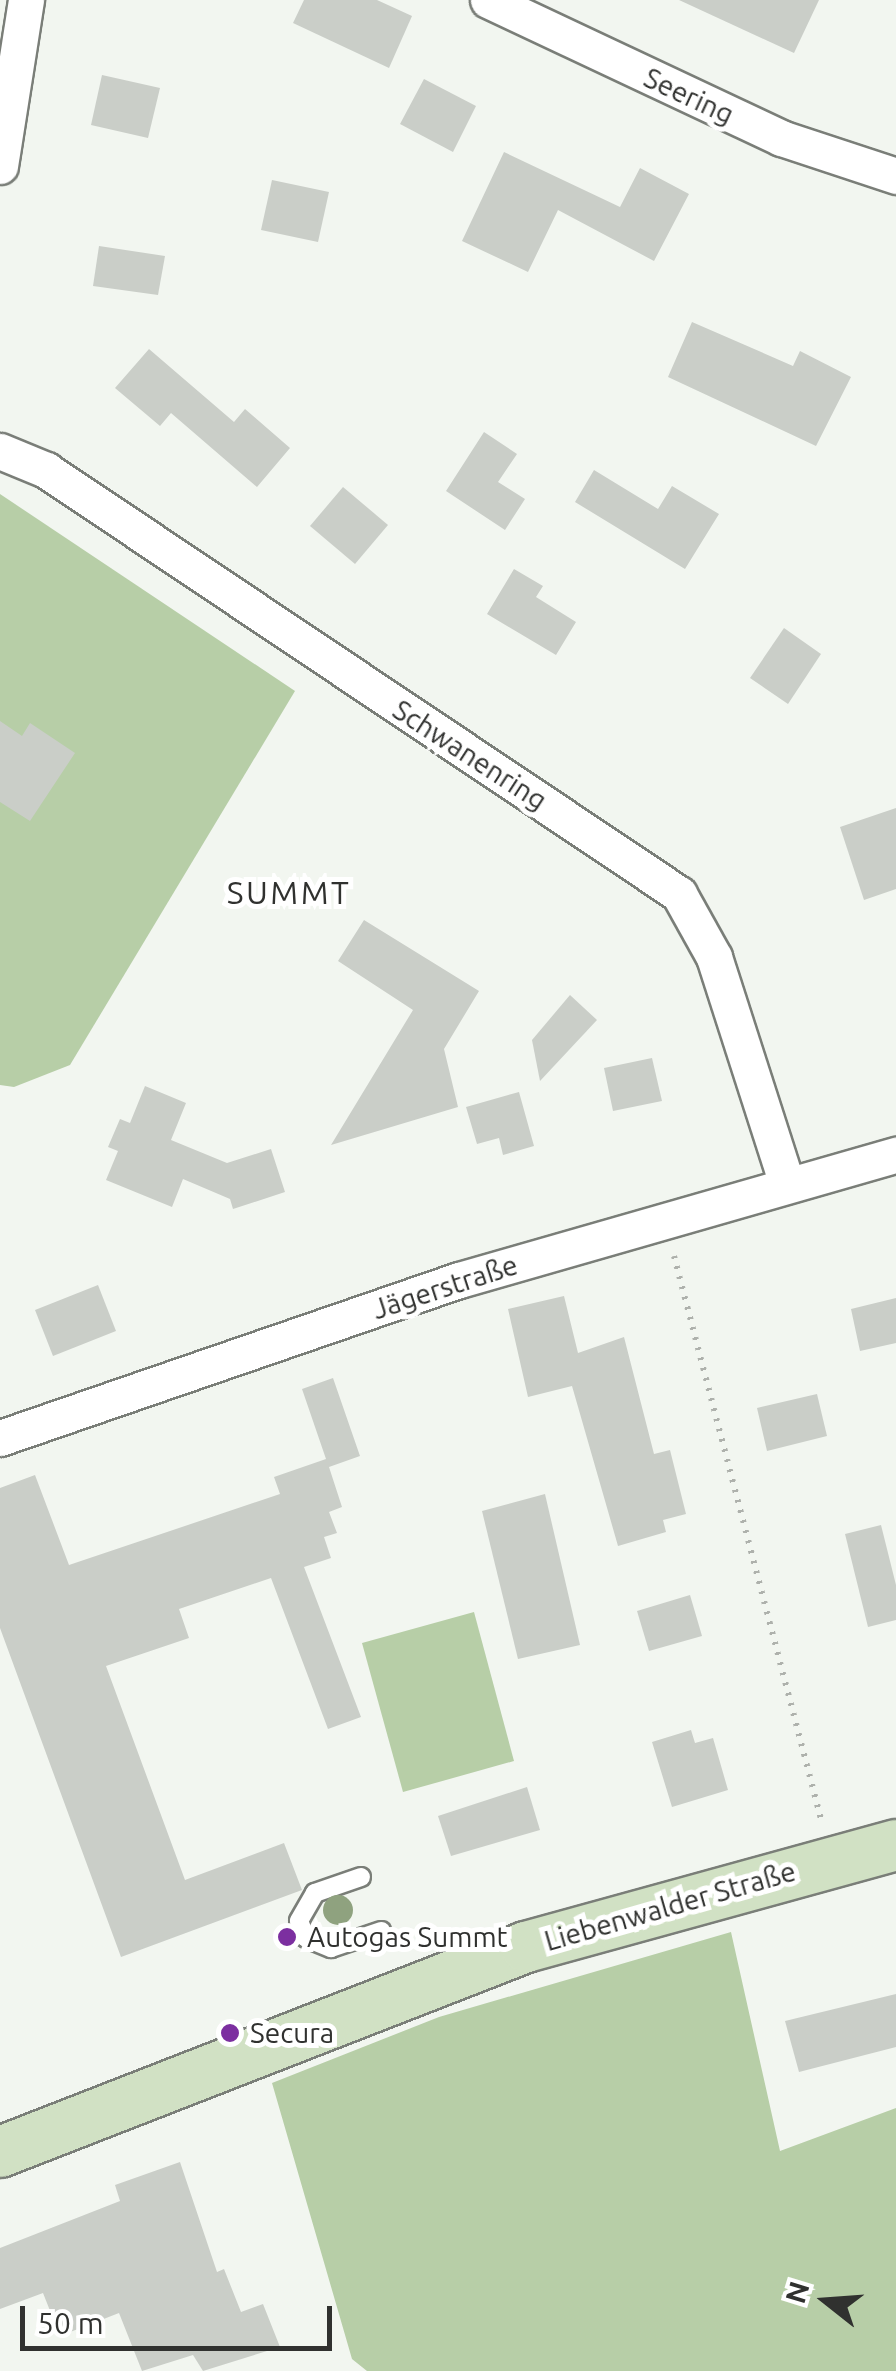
<!DOCTYPE html>
<html>
<head>
<meta charset="utf-8">
<style>
	body { margin:0 }
	#map { position:relative; width:896px; height:2371px; overflow:hidden; background:#f2f6f0; font-family:Ubuntu,sans-serif }
	div>[style] { position:absolute }
	.green>* { inset:0; background:#b7cea7 }
	.building>* { inset:0; background:#cacec8 }
	.path>* { height:6px; margin-top:-3px; transform-origin:0; background:repeating-linear-gradient(90deg,#aeb1ac 0 2.5px,transparent 0 10.5px) }
	.roads { filter:drop-shadow(2px 0 #7a7e78) drop-shadow(-2px 0 #7a7e78) drop-shadow(0 2px #7a7e78) drop-shadow(0 -2px #7a7e78) }
	.service>* { height:18px; margin:-9px; padding:0 9px; transform-origin:9px; border-radius:9px; background:#fff }
	.minor>* { height:35px; margin:-17.5px; padding:0 17.5px; transform-origin:17.5px; border-radius:17.5px; background:#fff }
	.secondary>* { height:50px; margin:-25px; padding:0 25px; transform-origin:25px; border-radius:25px; background:#d1e1c4 }
	.trees>* { width:30px; height:30px; margin:-15px; border-radius:50%; background:#8fa27f }
	.dots>* { width:28px; height:28px; translate:-50% -50%; box-sizing:border-box; border:5px solid #fff; border-radius:50% }
	span { translate:-50% -50%; white-space:nowrap; text-align:center; line-height:1.15; -webkit-text-stroke:10px #fff; paint-order:stroke }
	.street-label { font-size:28px; color:#30312f }
	.poi-label { font-size:28px; color:#30312f }
	.left { translate:0 -50%; text-align:left }
	.quarter-label { font-size:32px; color:#30312f; letter-spacing:2.5px }
	.north { position:absolute; left:776px; top:2251px; width:100px; height:100px; -webkit-text-stroke:8px #fff; paint-order:stroke; rotate:287deg; font-size:28px; font-weight:700; line-height:40px; text-align:center; color:#30312f }
	.north::after { content:''; display:block; margin:auto; width:35px; height:45px; background:#30312f; clip-path:polygon(50% 0,100% 100%,50% 72%,0 100%) }
	.scale { position:absolute; left:20px; top:2306px; width:312px; height:45px; box-sizing:border-box; border:5px solid #30312f; border-top:0; padding-left:12px; font-size:30px; line-height:35px; white-space:nowrap; color:#30312f; -webkit-text-stroke:8px #fff; paint-order:stroke }
</style>
</head>
<body>
<div id="map">
	<div class="green">
		<i style="clip-path:polygon(0 494px,295px 691px,70px 1065px,14px 1087px,0 1085px)"></i>
		<i style="clip-path:polygon(474px 1612px,514px 1761px,403px 1792px,362px 1643px)"></i>
		<i style="clip-path:polygon(731px 1932px,780px 2151px,896px 2108px,896px 2371px,367px 2371px,352px 2359px,272px 2083px,439px 2017px)"></i>
	</div>
	<div class="building">
		<i style="clip-path:polygon(304px 0,377px 0,412px 16px,389px 68px,293px 23px)"></i>
		<i style="clip-path:polygon(679px 0,819px 0,794px 53px)"></i>
		<i style="clip-path:polygon(102px 75px,160px 88px,148px 138px,91px 125px)"></i>
		<i style="clip-path:polygon(424px 79px,476px 106px,453px 152px,400px 124px)"></i>
		<i style="clip-path:polygon(504px 152px,620px 207px,640px 168px,689px 194px,654px 261px,558px 210px,528px 272px,462px 241px)"></i>
		<i style="clip-path:polygon(272px 180px,329px 192px,318px 242px,261px 230px)"></i>
		<i style="clip-path:polygon(99px 246px,165px 256px,158px 295px,93px 286px)"></i>
		<i style="clip-path:polygon(692px 322px,793px 366px,800px 351px,851px 377px,816px 446px,668px 377px)"></i>
		<i style="clip-path:polygon(149px 349px,234px 422px,245px 409px,290px 448px,257px 487px,171px 413px,160px 426px,115px 388px)"></i>
		<i style="clip-path:polygon(484px 432px,517px 454px,498px 482px,525px 499px,505px 530px,446px 491px)"></i>
		<i style="clip-path:polygon(594px 470px,658px 509px,672px 486px,719px 514px,685px 569px,575px 502px)"></i>
		<i style="clip-path:polygon(343px 487px,388px 525px,355px 564px,310px 526px)"></i>
		<i style="clip-path:polygon(514px 569px,543px 586px,536px 597px,576px 622px,556px 655px,487px 614px)"></i>
		<i style="clip-path:polygon(784px 628px,821px 654px,788px 704px,750px 678px)"></i>
		<i style="clip-path:polygon(0 721px,22px 736px,30px 723px,75px 753px,30px 821px,0 802px)"></i>
		<i style="clip-path:polygon(896px 808px,896px 889px,864px 900px,840px 827px)"></i>
		<i style="clip-path:polygon(364px 920px,479px 991px,444px 1049px,458px 1107px,331px 1145px,413px 1010px,338px 961px)"></i>
		<i style="clip-path:polygon(570px 995px,597px 1020px,540px 1081px,532px 1040px)"></i>
		<i style="clip-path:polygon(652px 1058px,662px 1101px,613px 1111px,604px 1068px)"></i>
		<i style="clip-path:polygon(145px 1086px,186px 1103px,171px 1140px,227px 1163px,271px 1149px,285px 1192px,233px 1209px,230px 1199px,183px 1179px,172px 1207px,106px 1180px,118px 1151px,108px 1147px,120px 1119px,130px 1123px)"></i>
		<i style="clip-path:polygon(519px 1092px,534px 1146px,503px 1155px,499px 1138px,477px 1144px,466px 1107px)"></i>
		<i style="clip-path:polygon(98px 1285px,116px 1331px,53px 1356px,35px 1310px)"></i>
		<i style="clip-path:polygon(564px 1296px,578px 1353px,624px 1337px,654px 1454px,670px 1450px,686px 1514px,663px 1520px,666px 1532px,618px 1546px,572px 1386px,528px 1397px,508px 1309px)"></i>
		<i style="clip-path:polygon(896px 1298px,896px 1343px,860px 1351px,851px 1309px)"></i>
		<i style="clip-path:polygon(333px 1378px,360px 1456px,329px 1467px,342px 1507px,329px 1512px,337px 1533px,324px 1537px,331px 1558px,304px 1567px,361px 1717px,328px 1729px,271px 1578px,179px 1609px,189px 1638px,106px 1666px,185px 1880px,284px 1843px,302px 1890px,121px 1957px,0 1628px,0 1488px,35px 1475px,69px 1565px,280px 1494px,274px 1477px,326px 1459px,302px 1389px)"></i>
		<i style="clip-path:polygon(817px 1394px,827px 1436px,767px 1451px,757px 1408px)"></i>
		<i style="clip-path:polygon(545px 1494px,580px 1645px,518px 1659px,482px 1511px)"></i>
		<i style="clip-path:polygon(881px 1525px,896px 1585px,896px 1620px,868px 1627px,845px 1534px)"></i>
		<i style="clip-path:polygon(690px 1595px,702px 1636px,649px 1651px,637px 1611px)"></i>
		<i style="clip-path:polygon(691px 1730px,695px 1743px,713px 1738px,728px 1790px,672px 1807px,652px 1742px)"></i>
		<i style="clip-path:polygon(527px 1787px,540px 1830px,451px 1856px,438px 1816px)"></i>
		<i style="clip-path:polygon(896px 1994px,896px 2047px,799px 2072px,785px 2021px)"></i>
		<i style="clip-path:polygon(180px 2162px,217px 2272px,224px 2269px,241px 2312px,263px 2304px,280px 2347px,203px 2371px,193px 2355px,142px 2371px,119px 2313px,60px 2336px,43px 2293px,0 2309px,0 2248px,120px 2201px,115px 2185px)"></i>
	</div>
	<div class="path">
		<i style="left:674px;top:1256px;width:582px;rotate:75.37deg"></i>
	</div>
	<div class="roads">
		<div class="service">
			<i style="left:361px;top:1877px;width:49px;rotate:160.8deg"></i>
			<i style="left:315px;top:1893px;width:32px;rotate:120deg"></i>
			<i style="left:299px;top:1921px;width:18px;rotate:68deg"></i>
			<i style="left:306px;top:1938px;width:27px;rotate:22deg"></i>
			<i style="left:331px;top:1948px;width:53px;rotate:-18.8deg"></i>
		</div>
		<div class="minor">
			<i style="left:488px;top:0;width:324px;rotate:25.2deg"></i>
			<i style="left:781px;top:138px;width:121px;rotate:18.3deg"></i>
			<i style="left:0;top:166px;width:168px;rotate:-81.1deg"></i>
			<i style="left:0;top:451px;width:50px;rotate:22.4deg"></i>
			<i style="left:46px;top:470px;width:762px;rotate:33.82deg"></i>
			<i style="left:679px;top:894px;width:72px;rotate:60.9deg"></i>
			<i style="left:714px;top:957px;width:238px;rotate:72.2deg"></i>
			<i style="left:0;top:1438px;width:485px;rotate:-19deg"></i>
			<i style="left:459px;top:1280px;width:455px;rotate:-16deg"></i>
		</div>
		<div class="secondary">
			<i style="left:0;top:2152px;width:565px;rotate:-21.29deg"></i>
			<i style="left:526px;top:1947px;width:384px;rotate:-15.4deg"></i>
		</div>
	</div>
	<div class="trees">
		<i style="left:338px;top:1910px"></i>
	</div>
	<div class="dots">
		<i style="left:287px;top:1937px;background:#7c2fa0"></i>
		<i style="left:230px;top:2033px;background:#7c2fa0"></i>
	</div>
	<div class="street-label">
		<span style="left:689px;top:96px;rotate:25deg">Seering</span>
		<span style="left:470px;top:755px;rotate:33deg">Schwanenring</span>
		<span style="left:445px;top:1287px;rotate:-18deg">Jägerstraße</span>
		<span style="left:670px;top:1906px;rotate:-16deg">Liebenwalder Straße</span>
	</div>
	<div class="poi-label">
		<span class="left" style="left:307px;top:1937px">Autogas Summt</span>
		<span class="left" style="left:250px;top:2033px">Secura</span>
	</div>
	<div class="quarter-label">
		<span style="left:289px;top:892px">SUMMT</span>
	</div>
	<div class="north">N</div>
	<div class="scale">50 m</div>
</div>
</body>
</html>
